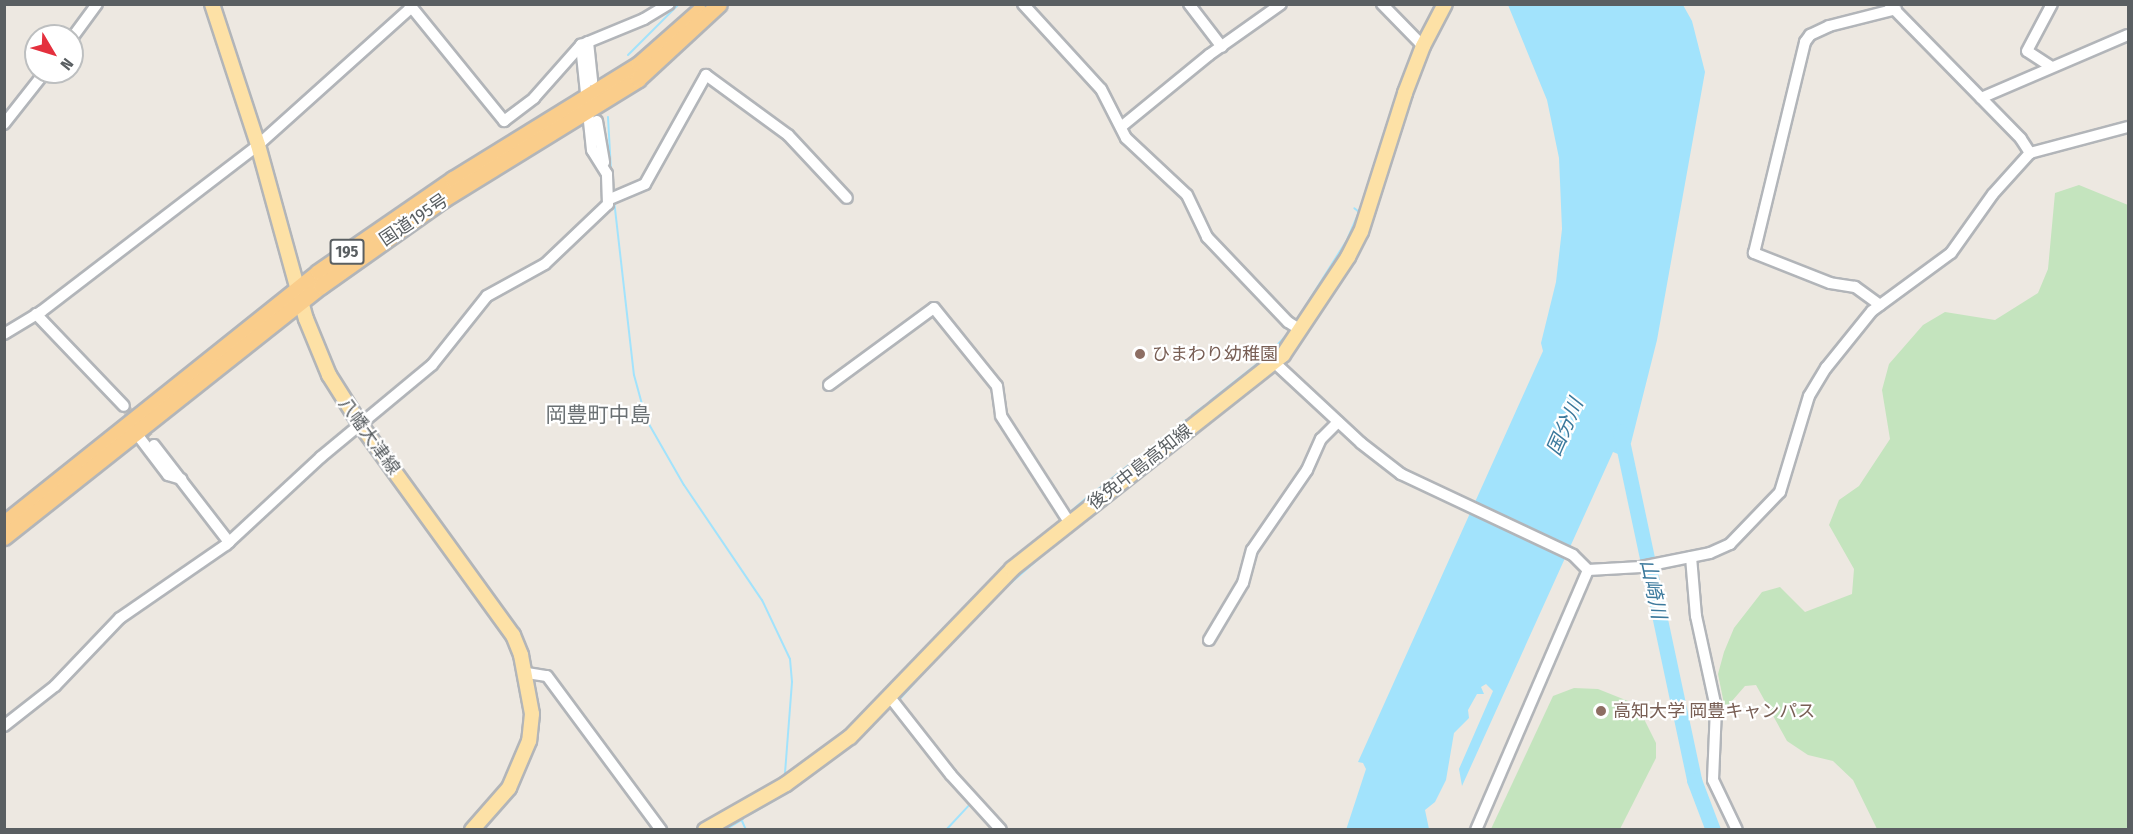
<!DOCTYPE html>
<html>
<head>
<meta charset="utf-8">
<style>
	body { margin:0 }
	#map { position:relative; width:2133px; height:834px; overflow:hidden; background:#ede8e1; font-family:"Fira Sans Condensed","Noto Sans JP",sans-serif }
	div>[style] { position:absolute }
	.green>* { inset:0; background:#c4e4be }
	.water>* { inset:0; background:#a2e3fc }
	.stream>* { height:2px; margin:-1px; padding:0 1px; transform-origin:1px; border-radius:1px; background:#a2e3fc }
	.river>* { height:15px; margin:-7.5px; padding:0 7.5px; transform-origin:7.5px; border-radius:7.5px; background:#a2e3fc }
	.minor-tunnel>* { height:10px; margin-top:-5px; transform-origin:0; background:repeating-linear-gradient(90deg,#c8c6c1 0 10px,transparent 0 15px) }
	.roads { filter:drop-shadow(2px 0 #b2b5b9) drop-shadow(-2px 0 #b2b5b9) drop-shadow(0 2px #b2b5b9) drop-shadow(0 -2px #b2b5b9) }
	.minor>* { height:10px; margin:-5px; padding:0 5px; transform-origin:5px; border-radius:5px; background:#fff }
	.major>* { height:14px; margin:-7px; padding:0 7px; transform-origin:7px; border-radius:7px; background:#fde1a6 }
	.highway>* { height:15px; margin:-7.5px; padding:0 7.5px; transform-origin:7.5px; border-radius:7.5px; background:#facd8b }
	.dots>* { width:16px; height:16px; translate:-50% -50%; box-sizing:border-box; border:3px solid #fff; border-radius:50% }
	span { translate:-50% -50%; white-space:nowrap; text-align:center; line-height:1.15; -webkit-text-stroke:4.5px #fff; paint-order:stroke }
	.shield-label span { padding:2px 4px; background:#fff; border:2px solid; border-radius:4px; -webkit-text-stroke-width:0 }
	.shield-label { font-size:16px; color:#5a5f62; font-weight:700 }
	.street-label { font-size:18px; color:#5a5f62 }
	.education-label { font-size:18px; color:#785e54 }
	.left { translate:0 -50%; text-align:left }
	.water-label { font-size:20px; color:#3b799c; font-style:italic }
	.quarter-label { font-size:21px; color:#6b7174 }
	.frame { position:absolute; inset:0; border:6px solid #5a5f62; pointer-events:none }
	.north { position:absolute; left:24px; top:24px; width:60px; height:60px; box-sizing:border-box; background:#fff; border:2px solid #bdbfc0; border-radius:50%; rotate:128deg; font-size:16px; font-weight:700; line-height:24px; text-align:center; color:#5a5f62 }
	.north::after { content:''; display:block; margin:auto; width:21px; height:27px; background:#e4303e; clip-path:polygon(50% 0,100% 100%,50% 72%,0 100%) }
</style>
</head>
<body>
<div id="map">
	<div class="green">
		<i style="clip-path:polygon(2079px 185px,2128px 205px,2128px 829px,1877px 829px,1853px 780px,1833px 761px,1808px 755px,1787px 741px,1756px 685px,1745px 686px,1725px 709px,1718px 674px,1724px 652px,1734px 628px,1762px 592px,1780px 587px,1805px 612px,1852px 594px,1854px 569px,1829px 525px,1839px 500px,1859px 486px,1890px 439px,1882px 390px,1889px 364px,1923px 325px,1945px 312px,1995px 320px,2038px 293px,2048px 269px,2055px 193px)"></i>
		<i style="clip-path:polygon(1574px 688px,1598px 689px,1628px 701px,1643px 717px,1656px 743px,1656px 758px,1620px 829px,1491px 829px,1553px 696px)"></i>
	</div>
	<div class="water">
		<i style="clip-path:polygon(1508px 5px,1683px 5px,1692px 21px,1705px 72px,1657px 340px,1631px 443px,1618px 454px,1613px 452px,1462px 786px,1459px 769px,1493px 691px,1486px 684px,1481px 687px,1484px 694px,1477px 694px,1468px 710px,1469px 718px,1454px 733px,1446px 780px,1435px 802px,1425px 810px,1429px 829px,1346px 830px,1366px 769px,1363px 763px,1358px 762px,1543px 351px,1541px 343px,1556px 282px,1562px 229px,1559px 158px,1547px 100px)"></i>
	</div>
	<div class="stream">
		<i style="left:628px;top:55px;width:72px;rotate:-45deg"></i>
		<i style="left:608px;top:117px;width:53px;rotate:86.8deg"></i>
		<i style="left:614px;top:200px;width:176px;rotate:83.5deg"></i>
		<i style="left:634px;top:375px;width:46px;rotate:74.7deg"></i>
		<i style="left:646px;top:419px;width:76px;rotate:60.1deg"></i>
		<i style="left:684px;top:485px;width:139px;rotate:55.9deg"></i>
		<i style="left:762px;top:600px;width:65px;rotate:64.6deg"></i>
		<i style="left:790px;top:659px;width:23px;rotate:85deg"></i>
		<i style="left:792px;top:682px;width:92px;rotate:94.4deg"></i>
		<i style="left:1296px;top:321px;width:96px;rotate:-57.8deg"></i>
		<i style="left:1347px;top:240px;width:30px;rotate:-67deg"></i>
		<i style="left:1359px;top:212px;width:6px;rotate:-141deg"></i>
		<i style="left:1210px;top:401px;width:71px;rotate:-38.2deg"></i>
		<i style="left:1266px;top:357px;width:37px;rotate:-47deg"></i>
		<i style="left:1192px;top:415px;width:15px;rotate:-37deg"></i>
		<i style="left:1097px;top:490px;width:113px;rotate:-38.2deg"></i>
		<i style="left:1069px;top:513px;width:29px;rotate:-41deg"></i>
		<i style="left:989px;top:602px;width:116px;rotate:-41.1deg"></i>
		<i style="left:898px;top:701px;width:84px;rotate:-47.9deg"></i>
		<i style="left:747px;top:816px;width:46px;rotate:-29.9deg"></i>
		<i style="left:742px;top:821px;width:10px;rotate:66deg"></i>
		<i style="left:725px;top:830px;width:21px;rotate:-31deg"></i>
		<i style="left:946px;top:830px;width:37px;rotate:-47deg"></i>
	</div>
	<div class="river">
		<i style="left:1620px;top:431px;width:357px;rotate:78deg"></i>
		<i style="left:1694px;top:780px;width:53px;rotate:69.2deg"></i>
	</div>
	<div class="minor-tunnel">
		<i style="left:124px;top:406px;width:49px;rotate:52.4deg"></i>
	</div>
	<div class="roads">
		<div class="minor">
			<i style="left:409px;top:4px;width:151px;rotate:50.9deg"></i>
			<i style="left:504px;top:121px;width:38px;rotate:-37deg"></i>
			<i style="left:534px;top:98px;width:71px;rotate:-48.4deg"></i>
			<i style="left:1023px;top:4px;width:115px;rotate:47.5deg"></i>
			<i style="left:1101px;top:89px;width:55px;rotate:63deg"></i>
			<i style="left:1126px;top:138px;width:83px;rotate:43.1deg"></i>
			<i style="left:1187px;top:195px;width:47px;rotate:64.5deg"></i>
			<i style="left:1207px;top:237px;width:117px;rotate:46.4deg"></i>
			<i style="left:1288px;top:322px;width:15px;rotate:32deg"></i>
			<i style="left:1189px;top:4px;width:54px;rotate:52.5deg"></i>
			<i style="left:1382px;top:4px;width:59px;rotate:45.7deg"></i>
			<i style="left:1890px;top:5px;width:187px;rotate:45.6deg"></i>
			<i style="left:2021px;top:139px;width:17px;rotate:57deg"></i>
			<i style="left:72px;top:38px;width:42px;rotate:-53.7deg"></i>
			<i style="left:588px;top:42px;width:39px;rotate:84deg"></i>
			<i style="left:2050px;top:66px;width:27px;rotate:-147deg"></i>
			<i style="left:2027px;top:51px;width:53px;rotate:-62deg"></i>
			<i style="left:1981px;top:98px;width:160px;rotate:-23.2deg"></i>
			<i style="left:597px;top:121px;width:42px;rotate:80.3deg"></i>
			<i style="left:4px;top:124px;width:66px;rotate:-51.7deg"></i>
			<i style="left:1121px;top:127px;width:114px;rotate:-39.3deg"></i>
			<i style="left:1209px;top:55px;width:88px;rotate:-35.3deg"></i>
			<i style="left:610px;top:199px;width:38px;rotate:-23deg"></i>
			<i style="left:645px;top:184px;width:125px;rotate:-60.8deg"></i>
			<i style="left:706px;top:75px;width:102px;rotate:36.2deg"></i>
			<i style="left:788px;top:135px;width:86px;rotate:46.9deg"></i>
			<i style="left:1880px;top:305px;width:31px;rotate:-144deg"></i>
			<i style="left:1855px;top:287px;width:25px;rotate:-171deg"></i>
			<i style="left:1830px;top:283px;width:82px;rotate:-158.5deg"></i>
			<i style="left:1754px;top:253px;width:217px;rotate:-76.4deg"></i>
			<i style="left:1805px;top:42px;width:9px;rotate:-54deg"></i>
			<i style="left:1810px;top:35px;width:21px;rotate:-25deg"></i>
			<i style="left:1829px;top:26px;width:69px;rotate:-14.2deg"></i>
			<i style="left:36px;top:314px;width:127px;rotate:46.3deg"></i>
			<i style="left:4px;top:334px;width:44px;rotate:-31.2deg"></i>
			<i style="left:42px;top:311px;width:272px;rotate:-37.5deg"></i>
			<i style="left:258px;top:145px;width:207px;rotate:-41.9deg"></i>
			<i style="left:1275px;top:363px;width:117px;rotate:42.9deg"></i>
			<i style="left:1361px;top:443px;width:51px;rotate:37.8deg"></i>
			<i style="left:1401px;top:474px;width:190px;rotate:25.2deg"></i>
			<i style="left:1573px;top:555px;width:21px;rotate:45deg"></i>
			<i style="left:1588px;top:570px;width:283px;rotate:113.3deg"></i>
			<i style="left:829px;top:385px;width:130px;rotate:-36.3deg"></i>
			<i style="left:934px;top:308px;width:100px;rotate:51.1deg"></i>
			<i style="left:997px;top:386px;width:30px;rotate:82deg"></i>
			<i style="left:1001px;top:416px;width:126px;rotate:57.3deg"></i>
			<i style="left:133px;top:429px;width:58px;rotate:52.7deg"></i>
			<i style="left:168px;top:475px;width:14px;rotate:17deg"></i>
			<i style="left:154px;top:445px;width:123px;rotate:52.3deg"></i>
			<i style="left:1691px;top:557px;width:59px;rotate:85.2deg"></i>
			<i style="left:1696px;top:616px;width:94px;rotate:77.7deg"></i>
			<i style="left:1716px;top:708px;width:72px;rotate:92.4deg"></i>
			<i style="left:1713px;top:780px;width:55px;rotate:64.4deg"></i>
			<i style="left:1588px;top:570px;width:53px;rotate:-3.2deg"></i>
			<i style="left:1641px;top:567px;width:70px;rotate:-11.5deg"></i>
			<i style="left:1710px;top:553px;width:22px;rotate:-24deg"></i>
			<i style="left:1730px;top:544px;width:72px;rotate:-46.1deg"></i>
			<i style="left:1780px;top:492px;width:100px;rotate:-73.2deg"></i>
			<i style="left:1809px;top:396px;width:33px;rotate:-59deg"></i>
			<i style="left:1826px;top:368px;width:73px;rotate:-51.1deg"></i>
			<i style="left:1872px;top:311px;width:98px;rotate:-36.3deg"></i>
			<i style="left:1951px;top:253px;width:72px;rotate:-54.6deg"></i>
			<i style="left:1993px;top:194px;width:55px;rotate:-47.9deg"></i>
			<i style="left:2030px;top:153px;width:101px;rotate:-14.9deg"></i>
			<i style="left:1209px;top:640px;width:66px;rotate:-59.2deg"></i>
			<i style="left:1243px;top:583px;width:34px;rotate:-75deg"></i>
			<i style="left:1252px;top:550px;width:97px;rotate:-55.5deg"></i>
			<i style="left:1307px;top:470px;width:34px;rotate:-66deg"></i>
			<i style="left:1321px;top:439px;width:24px;rotate:-45deg"></i>
			<i style="left:527px;top:673px;width:20px;rotate:9deg"></i>
			<i style="left:547px;top:676px;width:192px;rotate:53.5deg"></i>
			<i style="left:889px;top:696px;width:100px;rotate:51.9deg"></i>
			<i style="left:951px;top:775px;width:74px;rotate:47.7deg"></i>
			<i style="left:4px;top:726px;width:65px;rotate:-38.1deg"></i>
			<i style="left:55px;top:686px;width:94px;rotate:-46.3deg"></i>
			<i style="left:120px;top:618px;width:129px;rotate:-34.6deg"></i>
			<i style="left:226px;top:545px;width:129px;rotate:-42.8deg"></i>
			<i style="left:321px;top:457px;width:144px;rotate:-39.7deg"></i>
			<i style="left:432px;top:365px;width:88px;rotate:-51.4deg"></i>
			<i style="left:487px;top:296px;width:66px;rotate:-28.9deg"></i>
			<i style="left:545px;top:264px;width:87px;rotate:-43.6deg"></i>
			<i style="left:608px;top:204px;width:30px;rotate:-92deg"></i>
			<i style="left:607px;top:174px;width:28px;rotate:-122deg"></i>
			<i style="left:592px;top:150px;width:106px;rotate:-96deg"></i>
			<i style="left:581px;top:45px;width:68px;rotate:-22.4deg"></i>
			<i style="left:644px;top:19px;width:29px;rotate:-31deg"></i>
		</div>
		<div class="major">
			<i style="left:212px;top:4px;width:148px;rotate:71.9deg"></i>
			<i style="left:258px;top:145px;width:180px;rotate:74.6deg"></i>
			<i style="left:306px;top:319px;width:61px;rotate:67.7deg"></i>
			<i style="left:329px;top:375px;width:58px;rotate:57.7deg"></i>
			<i style="left:360px;top:424px;width:261px;rotate:54.1deg"></i>
			<i style="left:513px;top:635px;width:22px;rotate:68deg"></i>
			<i style="left:521px;top:655px;width:60px;rotate:79.4deg"></i>
			<i style="left:532px;top:714px;width:27px;rotate:96deg"></i>
			<i style="left:529px;top:741px;width:51px;rotate:113.1deg"></i>
			<i style="left:509px;top:788px;width:56px;rotate:131.4deg"></i>
			<i style="left:705px;top:830px;width:93px;rotate:-29.6deg"></i>
			<i style="left:786px;top:784px;width:79px;rotate:-36.3deg"></i>
			<i style="left:850px;top:737px;width:233px;rotate:-46deg"></i>
			<i style="left:1012px;top:569px;width:345px;rotate:-38.3deg"></i>
			<i style="left:1283px;top:355px;width:118px;rotate:-56.4deg"></i>
			<i style="left:1348px;top:257px;width:28px;rotate:-63deg"></i>
			<i style="left:1361px;top:232px;width:146px;rotate:-72.4deg"></i>
			<i style="left:1405px;top:93px;width:50px;rotate:-69deg"></i>
			<i style="left:1423px;top:46px;width:47px;rotate:-62.4deg"></i>
		</div>
		<div class="highway">
			<i style="left:4px;top:523px;width:402px;rotate:-38.6deg"></i>
			<i style="left:318px;top:272px;width:164px;rotate:-34.6deg"></i>
			<i style="left:453px;top:179px;width:219px;rotate:-31.7deg"></i>
			<i style="left:639px;top:64px;width:80px;rotate:-41.5deg"></i>
			<i style="left:4px;top:537px;width:404px;rotate:-38.4deg"></i>
			<i style="left:321px;top:286px;width:151px;rotate:-35.3deg"></i>
			<i style="left:444px;top:199px;width:228px;rotate:-31.7deg"></i>
			<i style="left:638px;top:79px;width:110px;rotate:-42.8deg"></i>
		</div>
	</div>
	<div class="dots">
		<i style="left:1140px;top:354px;background:#8d6e63"></i>
		<i style="left:1601px;top:711px;background:#8d6e63"></i>
	</div>
	<div class="shield-label">
		<span style="left:347px;top:252px">195</span>
	</div>
	<div class="street-label">
		<span style="left:414px;top:220px;rotate:-34deg">国道195号</span>
		<span style="left:369px;top:436px;rotate:54deg">八幡大津線</span>
		<span style="left:1140px;top:467px;rotate:-38deg">後免中島高知線</span>
	</div>
	<div class="education-label">
		<span class="left" style="left:1152px;top:354px">ひまわり幼稚園</span>
		<span class="left" style="left:1613px;top:711px">高知大学 岡豊キャンパス</span>
	</div>
	<div class="water-label">
		<span style="left:1565px;top:427px;rotate:-66deg">国分川</span>
		<span style="left:1653px;top:589px;rotate:78deg">山崎川</span>
	</div>
	<div class="quarter-label">
		<span style="left:598px;top:415px">岡豊町中島</span>
	</div>
	<div class="frame"></div>
	<div class="north">N</div>
</div>
</body>
</html>
